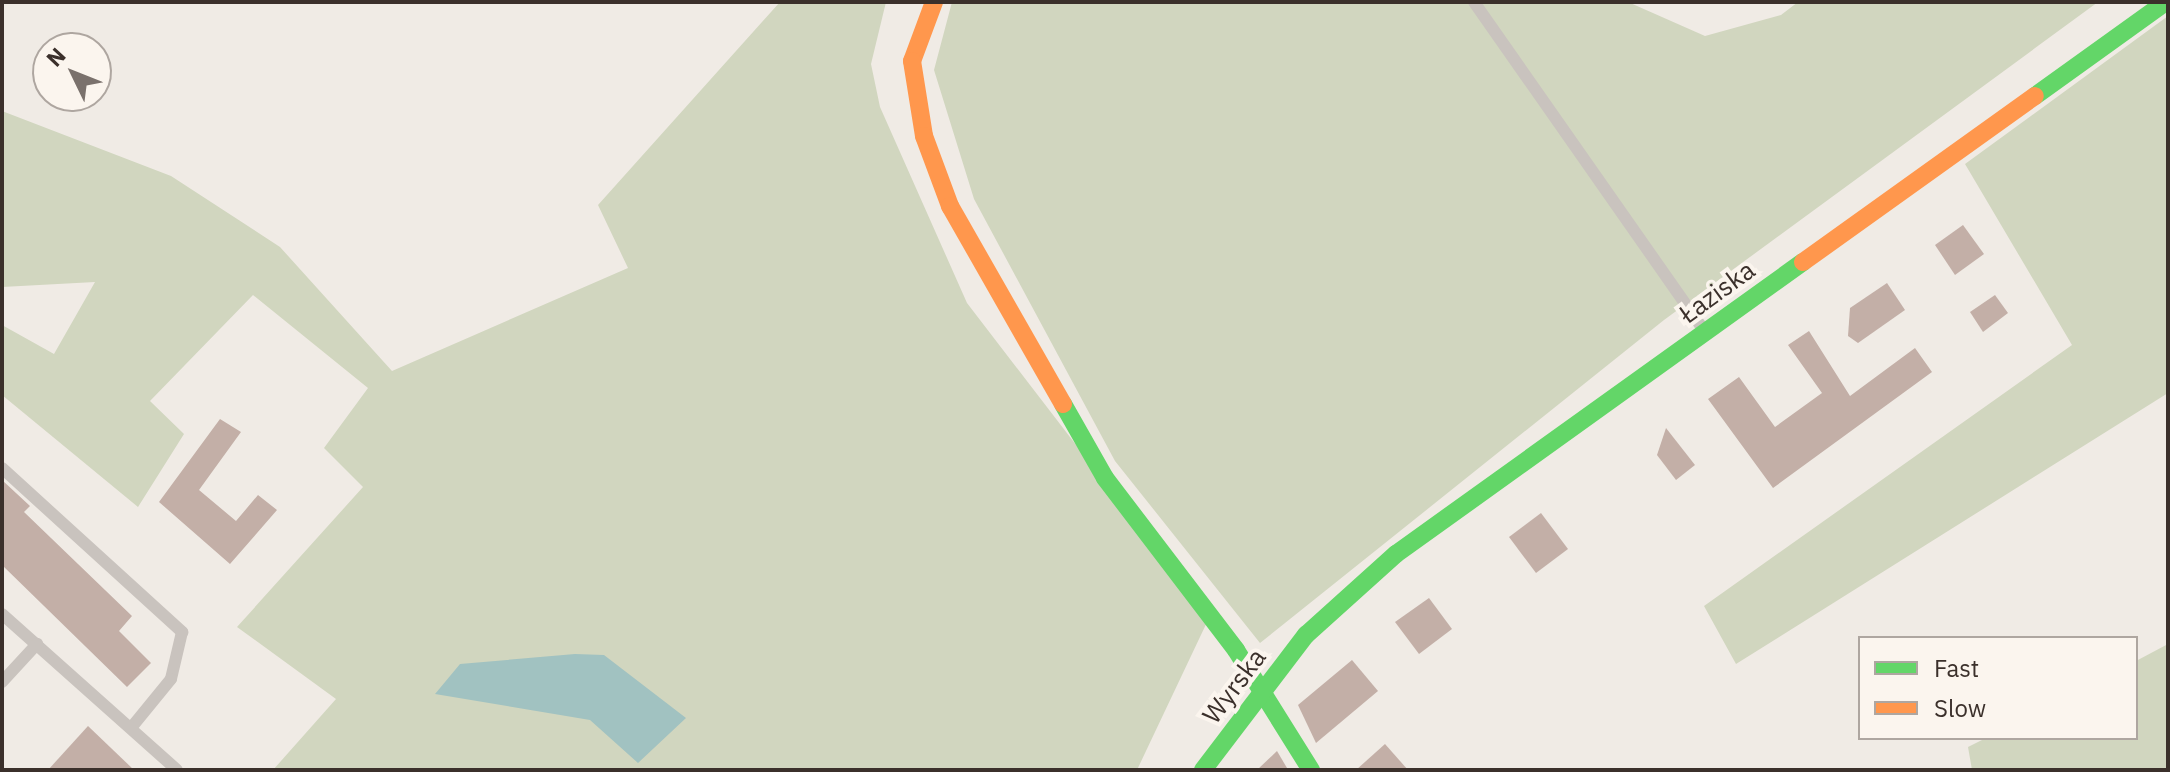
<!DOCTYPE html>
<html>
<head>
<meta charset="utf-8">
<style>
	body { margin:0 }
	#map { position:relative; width:2170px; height:772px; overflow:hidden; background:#f0ebe5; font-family:"IBM Plex Sans",sans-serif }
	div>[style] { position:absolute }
	.green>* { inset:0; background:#d1d6bf }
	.water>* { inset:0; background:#a1c2c1 }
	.building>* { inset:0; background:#c3afa7 }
	.lane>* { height:12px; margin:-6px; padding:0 6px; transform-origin:6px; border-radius:6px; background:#c9c3be }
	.fast>* { height:18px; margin:-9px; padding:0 9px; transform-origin:9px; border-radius:9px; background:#63d668 }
	.slow>* { height:18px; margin:-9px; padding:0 9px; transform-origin:9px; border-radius:9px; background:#ff974d }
	span { translate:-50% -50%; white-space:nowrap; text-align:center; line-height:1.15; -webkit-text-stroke:8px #fbf5ee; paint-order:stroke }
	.street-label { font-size:26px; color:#3b302b }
	.frame { position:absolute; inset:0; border:4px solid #3b302b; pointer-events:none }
	.legend { position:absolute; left:1858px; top:636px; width:280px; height:104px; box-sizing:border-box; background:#fbf5ee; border:2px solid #aea6a0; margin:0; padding:10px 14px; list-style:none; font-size:24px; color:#3b302b }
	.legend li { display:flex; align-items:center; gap:16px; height:40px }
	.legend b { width:40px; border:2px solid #aea6a0 }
	.north { position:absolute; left:32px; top:32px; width:80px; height:80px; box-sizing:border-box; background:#fbf5ee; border:2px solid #aea6a0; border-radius:50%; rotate:313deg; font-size:22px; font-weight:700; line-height:32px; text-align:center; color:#3b302b }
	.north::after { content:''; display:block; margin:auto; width:28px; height:36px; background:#7a716c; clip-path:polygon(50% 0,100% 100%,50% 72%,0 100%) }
</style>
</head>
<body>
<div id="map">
	<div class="green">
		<i style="clip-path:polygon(780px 2px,886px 2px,871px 64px,880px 107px,967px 303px,1209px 618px,1137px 770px,273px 770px,336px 699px,237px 627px,363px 487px,324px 448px,368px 388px,253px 295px,150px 401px,184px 434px,138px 507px,2px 395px,2px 325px,54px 354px,95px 282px,2px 287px,2px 111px,171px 176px,280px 247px,392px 371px,628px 268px,598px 205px)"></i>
		<i style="clip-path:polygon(952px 2px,1628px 2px,1705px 36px,1781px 15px,1798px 2px,2098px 2px,1664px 320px,1260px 643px,1115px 461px,974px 199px,934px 70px)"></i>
		<i style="clip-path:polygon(2168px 16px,2168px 393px,1736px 664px,1704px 606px,2072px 345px,1965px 164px)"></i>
		<i style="clip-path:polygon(2168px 644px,2168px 770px,1972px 770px,1968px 747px,1986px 738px,2136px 738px,2136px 661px)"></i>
	</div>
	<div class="water">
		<i style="clip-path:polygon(575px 654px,604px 655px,686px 718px,638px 763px,590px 720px,435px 694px,460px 664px)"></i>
	</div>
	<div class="building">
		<i style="clip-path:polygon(1963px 225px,1984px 254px,1955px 275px,1935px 245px)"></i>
		<i style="clip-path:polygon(1887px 283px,1905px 310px,1858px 343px,1848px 336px,1850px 308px)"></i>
		<i style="clip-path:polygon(1995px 295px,2008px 313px,1983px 332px,1970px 312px)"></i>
		<i style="clip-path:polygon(1809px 331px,1850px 396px,1915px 348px,1932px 372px,1773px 488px,1708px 399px,1739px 377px,1775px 427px,1822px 393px,1788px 345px)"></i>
		<i style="clip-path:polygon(220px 419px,241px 432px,199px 490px,236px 521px,258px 495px,277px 510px,230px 564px,159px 502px)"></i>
		<i style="clip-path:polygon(1666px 428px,1695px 465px,1676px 480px,1657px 455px)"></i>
		<i style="clip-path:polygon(2px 480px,30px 506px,24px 512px,132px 616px,119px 631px,151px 663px,127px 687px,2px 565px)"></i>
		<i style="clip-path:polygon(1541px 513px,1568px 549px,1536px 573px,1509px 537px)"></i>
		<i style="clip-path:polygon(1429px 598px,1452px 629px,1419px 654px,1395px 622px)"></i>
		<i style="clip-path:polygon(1352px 660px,1378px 691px,1316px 743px,1298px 705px)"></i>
		<i style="clip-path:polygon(88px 726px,134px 770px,48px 770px)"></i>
		<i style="clip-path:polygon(1385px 744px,1408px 770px,1356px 770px)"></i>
		<i style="clip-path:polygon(1277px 751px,1287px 768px,1257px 770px)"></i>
	</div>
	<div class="lane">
		<i style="left:1474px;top:2px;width:401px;rotate:55deg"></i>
		<i style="left:2px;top:468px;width:244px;rotate:42.3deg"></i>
		<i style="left:182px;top:632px;width:48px;rotate:103.2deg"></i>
		<i style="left:171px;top:679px;width:63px;rotate:129.2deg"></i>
		<i style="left:2px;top:614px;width:234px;rotate:41.7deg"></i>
		<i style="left:2px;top:682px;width:52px;rotate:-47.4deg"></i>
	</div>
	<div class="fast">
		<i style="left:2035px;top:96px;width:161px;rotate:-35.7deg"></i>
		<i style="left:1063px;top:404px;width:85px;rotate:60.4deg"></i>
		<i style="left:1105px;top:478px;width:216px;rotate:52.7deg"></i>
		<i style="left:1236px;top:650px;width:142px;rotate:58deg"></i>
		<i style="left:1203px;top:770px;width:170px;rotate:-52.7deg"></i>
		<i style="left:1306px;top:635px;width:121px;rotate:-42deg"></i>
		<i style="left:1396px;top:554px;width:501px;rotate:-35.66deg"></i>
	</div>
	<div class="slow">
		<i style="left:934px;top:2px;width:63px;rotate:110.4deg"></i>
		<i style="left:912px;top:61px;width:76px;rotate:80.9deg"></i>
		<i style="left:924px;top:136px;width:75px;rotate:69.6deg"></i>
		<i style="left:950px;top:206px;width:228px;rotate:60.3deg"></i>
		<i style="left:1803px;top:262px;width:285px;rotate:-35.6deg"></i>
	</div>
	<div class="street-label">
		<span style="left:1717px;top:292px;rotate:-36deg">Łaziska</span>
		<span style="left:1234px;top:686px;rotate:-53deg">Wyrska</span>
	</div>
	<div class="frame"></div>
	<ul class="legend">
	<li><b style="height:10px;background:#63d668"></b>Fast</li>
	<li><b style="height:10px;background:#ff974d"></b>Slow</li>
	</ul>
	<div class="north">N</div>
</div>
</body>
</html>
